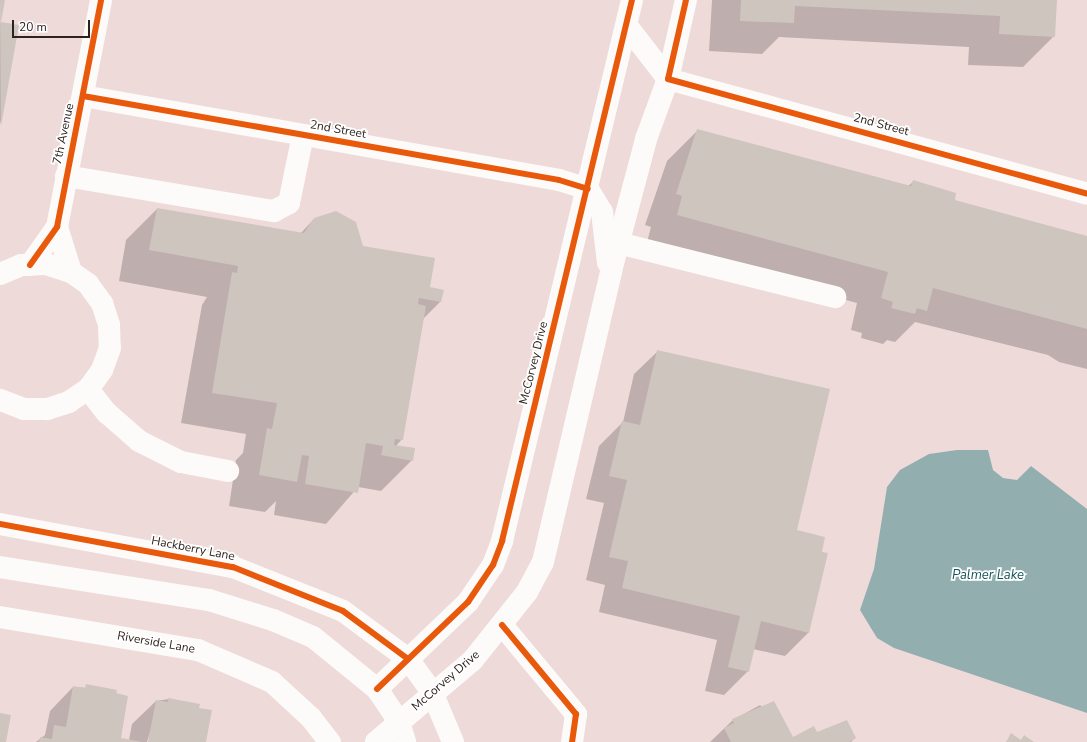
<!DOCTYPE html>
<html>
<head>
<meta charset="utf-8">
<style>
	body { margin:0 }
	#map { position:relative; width:1087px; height:742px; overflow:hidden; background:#efe2d9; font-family:"Nunito Sans",sans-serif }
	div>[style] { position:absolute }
	.education>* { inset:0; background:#eedad9 }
	.water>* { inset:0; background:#92aeae }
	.shadow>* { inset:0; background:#0003 }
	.building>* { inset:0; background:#cfc5bf }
	.minor>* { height:22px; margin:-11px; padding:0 11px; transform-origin:11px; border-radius:11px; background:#fdfbf9 }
	.cycleway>* { height:6px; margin:-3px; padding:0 3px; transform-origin:3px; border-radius:3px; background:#e8590c }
	span { translate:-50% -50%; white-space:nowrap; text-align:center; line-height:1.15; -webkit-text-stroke:3.5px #fff; paint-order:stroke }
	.street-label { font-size:12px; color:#2c231e }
	.water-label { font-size:13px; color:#12545a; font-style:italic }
	.scale { position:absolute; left:12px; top:20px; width:78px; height:18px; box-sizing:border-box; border:2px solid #2c231e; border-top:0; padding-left:5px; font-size:12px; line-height:14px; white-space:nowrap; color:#2c231e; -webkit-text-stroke:3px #fff; paint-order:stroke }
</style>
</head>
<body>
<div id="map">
	<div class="education">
		<i style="clip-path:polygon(0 0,1087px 0,1087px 742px,0 742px)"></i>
	</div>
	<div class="water">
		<i style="clip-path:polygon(957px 450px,988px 450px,993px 470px,1003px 478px,1017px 480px,1031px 466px,1087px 509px,1087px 713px,894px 648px,877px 638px,860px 610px,874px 569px,887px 487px,900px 470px,929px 454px)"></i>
	</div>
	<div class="shadow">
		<i style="clip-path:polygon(712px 0,1056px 0,1054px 36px,1023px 67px,968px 65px,969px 47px,779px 37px,762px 54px,709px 51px)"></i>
		<i style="clip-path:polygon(0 23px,18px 26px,0 125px)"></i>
		<i style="clip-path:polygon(698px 130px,908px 186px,913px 182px,953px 201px,1087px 237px,1087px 369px,1059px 362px,1048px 355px,915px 322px,895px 342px,887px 340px,883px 344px,861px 338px,862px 333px,851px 330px,857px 303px,646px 246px,651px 227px,645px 225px,667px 161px)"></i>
		<i style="clip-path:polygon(157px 209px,300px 234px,314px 219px,428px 288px,441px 301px,423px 319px,402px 439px,396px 446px,412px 460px,381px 491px,358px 487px,326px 524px,274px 515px,276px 501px,265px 512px,229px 506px,236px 460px,243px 453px,246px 434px,181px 423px,202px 305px,207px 297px,119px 281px,126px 240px)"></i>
		<i style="clip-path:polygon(658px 351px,796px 531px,809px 632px,785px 656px,753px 649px,748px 671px,724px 695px,705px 691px,717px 640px,599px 612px,605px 585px,586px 580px,604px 503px,586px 499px,599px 446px,623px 422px,634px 374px)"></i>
		<i style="clip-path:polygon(73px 687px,116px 690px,120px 739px,129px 740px,132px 724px,156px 701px,169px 699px,198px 709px,205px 742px,149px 742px,153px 723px,147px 742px,36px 742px,45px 735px,50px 711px)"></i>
		<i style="clip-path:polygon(760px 705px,793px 738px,816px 733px,855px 738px,851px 742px,710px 742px,733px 720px)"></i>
	</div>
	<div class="building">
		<i style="clip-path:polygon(0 0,5px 0,1px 22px,19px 25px,1px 126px)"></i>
		<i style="clip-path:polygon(741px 0,1057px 0,1055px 37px,999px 34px,1000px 16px,795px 6px,794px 23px,740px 21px)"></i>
		<i style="clip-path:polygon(697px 129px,911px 186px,913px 180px,956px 193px,955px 200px,1087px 236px,1087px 329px,933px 288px,927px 311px,917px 308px,915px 314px,891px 308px,893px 302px,881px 298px,888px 272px,677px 215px,682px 196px,676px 194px)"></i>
		<i style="clip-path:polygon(157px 208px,304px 233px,314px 218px,336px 211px,356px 222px,363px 246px,435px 258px,430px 287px,444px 290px,441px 302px,419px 298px,418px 304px,426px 306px,403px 440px,395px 439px,394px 445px,415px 448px,413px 461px,381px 455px,383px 446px,366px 443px,358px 493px,305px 484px,309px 456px,302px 455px,297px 482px,259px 475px,267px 428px,272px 429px,277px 403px,212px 393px,232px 272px,237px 273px,238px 266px,149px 250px)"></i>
		<i style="clip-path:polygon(657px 350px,830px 389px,797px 530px,825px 537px,822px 552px,828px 553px,809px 633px,761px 621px,749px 672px,728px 667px,740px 616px,622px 588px,628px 561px,609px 557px,627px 480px,609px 476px,622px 421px,640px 425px)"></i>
		<i style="clip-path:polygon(86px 684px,117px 690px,116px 693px,128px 696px,121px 738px,142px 742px,39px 742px,40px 737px,52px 739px,54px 725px,66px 727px,73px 686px,85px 688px)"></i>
		<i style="clip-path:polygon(168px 698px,200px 704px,199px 708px,212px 710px,206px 742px,148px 742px,156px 700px,168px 702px)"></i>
		<i style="clip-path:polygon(774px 701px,793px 737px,814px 726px,817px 732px,847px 720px,856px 738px,849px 742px,731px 742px,724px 728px,734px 723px,732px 719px)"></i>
		<i style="clip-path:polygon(0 713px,11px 715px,6px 742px,0 742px)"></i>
		<i style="clip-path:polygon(1011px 733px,1021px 740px,1024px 735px,1034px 742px,1006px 742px)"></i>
	</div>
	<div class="minor">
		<i style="left:627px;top:26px;width:67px;rotate:52.3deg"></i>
		<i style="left:668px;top:79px;width:434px;rotate:15.3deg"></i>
		<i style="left:83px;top:96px;width:483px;rotate:10deg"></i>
		<i style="left:559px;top:180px;width:30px;rotate:17deg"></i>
		<i style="left:66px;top:176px;width:211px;rotate:9.6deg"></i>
		<i style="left:274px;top:211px;width:17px;rotate:-28deg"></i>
		<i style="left:289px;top:203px;width:69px;rotate:-78.4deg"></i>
		<i style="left:588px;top:189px;width:27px;rotate:59deg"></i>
		<i style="left:602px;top:212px;width:51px;rotate:83.3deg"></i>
		<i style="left:57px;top:227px;width:47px;rotate:72.7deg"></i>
		<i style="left:618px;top:243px;width:224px;rotate:14deg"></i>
		<i style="left:30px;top:265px;width:47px;rotate:-54.6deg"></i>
		<i style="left:57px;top:227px;width:231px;rotate:-79deg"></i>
		<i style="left:0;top:274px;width:23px;rotate:-23deg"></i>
		<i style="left:21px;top:265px;width:25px;rotate:-2deg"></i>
		<i style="left:46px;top:264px;width:26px;rotate:18deg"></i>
		<i style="left:71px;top:272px;width:21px;rotate:35deg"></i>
		<i style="left:88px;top:284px;width:24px;rotate:54deg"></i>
		<i style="left:102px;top:303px;width:23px;rotate:72deg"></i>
		<i style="left:109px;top:325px;width:23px;rotate:88deg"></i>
		<i style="left:110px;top:348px;width:23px;rotate:110deg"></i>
		<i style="left:102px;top:370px;width:24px;rotate:126deg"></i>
		<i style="left:88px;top:389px;width:23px;rotate:146deg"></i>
		<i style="left:69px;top:402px;width:23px;rotate:162deg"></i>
		<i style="left:47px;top:409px;width:23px;rotate:180deg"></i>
		<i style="left:24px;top:409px;width:26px;rotate:-159deg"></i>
		<i style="left:88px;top:389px;width:31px;rotate:52deg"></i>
		<i style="left:107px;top:413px;width:43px;rotate:41.2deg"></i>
		<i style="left:139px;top:441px;width:47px;rotate:26.6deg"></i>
		<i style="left:181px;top:462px;width:48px;rotate:10.8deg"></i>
		<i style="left:0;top:524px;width:237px;rotate:10.5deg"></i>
		<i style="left:233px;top:567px;width:118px;rotate:21.8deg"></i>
		<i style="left:343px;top:611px;width:81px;rotate:36.4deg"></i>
		<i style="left:408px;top:659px;width:41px;rotate:54deg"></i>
		<i style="left:432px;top:692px;width:54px;rotate:67.2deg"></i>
		<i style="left:0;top:567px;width:212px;rotate:9deg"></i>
		<i style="left:209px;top:600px;width:67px;rotate:17.4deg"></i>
		<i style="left:273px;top:620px;width:43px;rotate:23deg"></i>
		<i style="left:313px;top:637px;width:82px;rotate:39.1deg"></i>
		<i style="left:377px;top:689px;width:40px;rotate:56deg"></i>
		<i style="left:399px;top:722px;width:21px;rotate:73deg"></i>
		<i style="left:0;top:617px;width:201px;rotate:9.5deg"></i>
		<i style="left:198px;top:650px;width:81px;rotate:23.4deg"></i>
		<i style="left:272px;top:682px;width:53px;rotate:42.7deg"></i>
		<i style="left:311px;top:718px;width:31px;rotate:52deg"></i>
		<i style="left:502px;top:625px;width:116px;rotate:50.3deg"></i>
		<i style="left:576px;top:714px;width:28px;rotate:98deg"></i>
		<i style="left:377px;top:689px;width:126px;rotate:-43.7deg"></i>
		<i style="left:468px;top:602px;width:45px;rotate:-56deg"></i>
		<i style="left:493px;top:565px;width:26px;rotate:-69deg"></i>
		<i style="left:502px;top:541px;width:556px;rotate:-76.49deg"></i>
		<i style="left:376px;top:742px;width:126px;rotate:-40.2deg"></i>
		<i style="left:472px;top:661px;width:88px;rotate:-51.4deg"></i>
		<i style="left:527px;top:592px;width:34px;rotate:-62deg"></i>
		<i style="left:543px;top:562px;width:299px;rotate:-76.8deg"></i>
		<i style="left:611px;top:271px;width:137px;rotate:-75.1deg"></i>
		<i style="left:646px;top:139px;width:64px;rotate:-69.9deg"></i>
		<i style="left:668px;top:79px;width:81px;rotate:-77.2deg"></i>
	</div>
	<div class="cycleway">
		<i style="left:686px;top:0;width:81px;rotate:102.8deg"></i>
		<i style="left:668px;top:79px;width:434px;rotate:15.3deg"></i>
		<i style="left:83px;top:96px;width:483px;rotate:10deg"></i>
		<i style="left:559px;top:180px;width:30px;rotate:17deg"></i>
		<i style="left:30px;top:265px;width:47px;rotate:-54.6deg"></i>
		<i style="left:57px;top:227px;width:231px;rotate:-79deg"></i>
		<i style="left:0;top:524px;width:237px;rotate:10.5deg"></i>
		<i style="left:233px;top:567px;width:118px;rotate:21.8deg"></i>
		<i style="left:343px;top:611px;width:81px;rotate:36.4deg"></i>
		<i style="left:502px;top:625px;width:116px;rotate:50.3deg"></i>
		<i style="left:576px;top:714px;width:28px;rotate:98deg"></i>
		<i style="left:377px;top:689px;width:126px;rotate:-43.7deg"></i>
		<i style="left:468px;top:602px;width:45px;rotate:-56deg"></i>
		<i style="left:493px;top:565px;width:26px;rotate:-69deg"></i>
		<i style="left:502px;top:541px;width:556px;rotate:-76.49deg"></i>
	</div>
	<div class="street-label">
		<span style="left:881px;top:125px;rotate:15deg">2nd Street</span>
		<span style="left:338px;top:130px;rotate:10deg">2nd Street</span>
		<span style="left:64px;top:134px;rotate:-78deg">7th Avenue</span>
		<span style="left:534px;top:363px;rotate:-76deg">McCorvey Drive</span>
		<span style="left:193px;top:549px;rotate:11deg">Hackberry Lane</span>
		<span style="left:156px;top:643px;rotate:10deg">Riverside Lane</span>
		<span style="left:446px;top:681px;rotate:-41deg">McCorvey Drive</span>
	</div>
	<div class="water-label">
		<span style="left:988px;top:575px">Palmer Lake</span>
	</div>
	<div class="scale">20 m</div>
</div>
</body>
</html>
